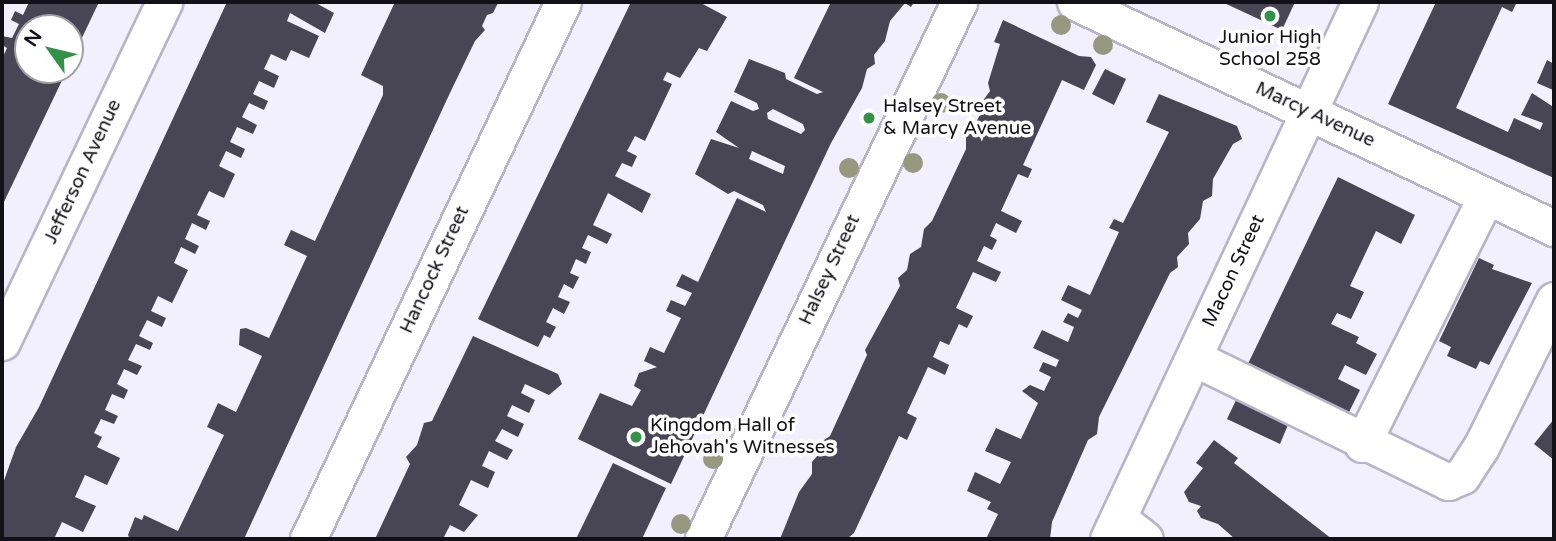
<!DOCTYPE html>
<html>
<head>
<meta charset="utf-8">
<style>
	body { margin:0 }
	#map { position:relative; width:1556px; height:541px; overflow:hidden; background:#f2f0fc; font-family:"Varela Round",sans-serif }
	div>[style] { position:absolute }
	.building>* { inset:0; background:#484555 }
	.roads { filter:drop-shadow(2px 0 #b7b5c7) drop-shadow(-2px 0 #b7b5c7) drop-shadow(0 2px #b7b5c7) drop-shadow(0 -2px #b7b5c7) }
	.minor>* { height:35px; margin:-17.5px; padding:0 17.5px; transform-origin:17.5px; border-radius:17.5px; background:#fff }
	.trees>* { width:20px; height:20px; margin:-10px; border-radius:50%; background:#969980 }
	.dots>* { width:19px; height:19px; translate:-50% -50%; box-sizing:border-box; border:4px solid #fff; border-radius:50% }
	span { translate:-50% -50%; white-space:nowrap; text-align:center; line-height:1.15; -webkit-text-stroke:7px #fff; paint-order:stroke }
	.poi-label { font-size:19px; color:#121117 }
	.left { translate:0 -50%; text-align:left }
	.street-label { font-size:19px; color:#121117 }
	.frame { position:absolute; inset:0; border:4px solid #121117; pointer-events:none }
	.north { position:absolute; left:14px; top:14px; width:70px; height:70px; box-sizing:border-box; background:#fff; border:2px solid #a0a0a2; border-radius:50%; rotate:304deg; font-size:19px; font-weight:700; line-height:28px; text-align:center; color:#121117 }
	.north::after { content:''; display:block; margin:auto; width:24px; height:32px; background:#329347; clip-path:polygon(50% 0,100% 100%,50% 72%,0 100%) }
</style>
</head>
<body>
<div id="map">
	<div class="building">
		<i style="clip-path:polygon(29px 2px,99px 2px,70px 63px,70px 28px,28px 28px,28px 70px,67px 70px,2px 206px,2px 59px,7px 48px,2px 45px,2px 36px,12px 38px,19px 24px,11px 20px,15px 11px,23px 15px)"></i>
		<i style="clip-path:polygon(227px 2px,314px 2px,334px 13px,325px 33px,290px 13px,287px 21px,319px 36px,309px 58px,291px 50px,286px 61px,271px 54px,264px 69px,279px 76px,274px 88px,259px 81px,253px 94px,268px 101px,264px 110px,249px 103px,242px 117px,257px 125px,253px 134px,237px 127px,230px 142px,245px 149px,241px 158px,226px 151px,219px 166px,235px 174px,224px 198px,209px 191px,197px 215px,210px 221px,206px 230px,192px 223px,185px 239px,199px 246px,195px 254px,181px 247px,174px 263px,188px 270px,177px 293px,172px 303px,158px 296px,151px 311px,166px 318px,162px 327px,147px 320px,139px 336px,153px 343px,150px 350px,136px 344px,128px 360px,142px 366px,137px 375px,124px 369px,117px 384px,128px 390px,124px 399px,112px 394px,105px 410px,118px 416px,114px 424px,101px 419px,94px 433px,102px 437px,97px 447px,120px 458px,107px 485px,85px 475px,75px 497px,96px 506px,83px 532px,62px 522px,54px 539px,2px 539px,2px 486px,16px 447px,39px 407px)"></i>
		<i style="clip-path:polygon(395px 2px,498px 3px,493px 13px,487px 15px,482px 26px,485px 30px,475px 41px,449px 95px,244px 539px,130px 539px,128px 535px,135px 517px,142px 520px,144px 515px,178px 531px,224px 435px,207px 427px,218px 403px,236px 412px,262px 356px,239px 345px,240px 329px,246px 328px,269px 338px,307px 256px,284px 245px,291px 230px,315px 241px,383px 95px,383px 86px,361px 75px)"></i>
		<i style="clip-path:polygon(631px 2px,699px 2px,727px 17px,707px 51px,699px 48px,680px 78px,667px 72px,663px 80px,672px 84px,645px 141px,635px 136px,627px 151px,637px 156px,632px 167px,622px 163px,615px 176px,651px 194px,642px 213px,608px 193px,593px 225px,612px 234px,607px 244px,588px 235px,582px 248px,591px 252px,586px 264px,576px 259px,570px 273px,579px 277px,573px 289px,564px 284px,558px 297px,570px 302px,564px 314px,553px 308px,546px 322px,556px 327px,550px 338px,544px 335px,538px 347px,478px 319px)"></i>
		<i style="clip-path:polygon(evenodd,831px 2px,914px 2px,911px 7px,905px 3px,890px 21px,885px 41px,874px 55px,875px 64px,867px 69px,862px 88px,831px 143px,671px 484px,578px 439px,600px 393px,632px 406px,641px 390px,634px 386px,639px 373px,657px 367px,644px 361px,650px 347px,664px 353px,681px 318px,666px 311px,671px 300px,685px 306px,692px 293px,676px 286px,682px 274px,698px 282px,737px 198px,766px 212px,763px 205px,734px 191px,728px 194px,695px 174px,711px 139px,739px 148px,716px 132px,731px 101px,753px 111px,759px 109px,757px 103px,734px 92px,749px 59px,785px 73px,786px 79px,817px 94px,823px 92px,794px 78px,831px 2px,773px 109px,803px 124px,805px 130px,801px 134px,768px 119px,767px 113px,773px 109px,831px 2px,752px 151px,785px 166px,783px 174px,749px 159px,752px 151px)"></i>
		<i style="clip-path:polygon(1222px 2px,1295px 2px,1282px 30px)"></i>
		<i style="clip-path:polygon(1436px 2px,1517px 2px,1512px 12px,1502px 7px,1456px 108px,1508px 132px,1514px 118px,1540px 130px,1543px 123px,1521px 115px,1532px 93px,1552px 106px,1554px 100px,1554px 178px,1388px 104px)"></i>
		<i style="clip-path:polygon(1003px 20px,1079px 56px,1091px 57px,1096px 65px,1084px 90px,1062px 80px,1023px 165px,1032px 169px,1028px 178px,1018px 174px,1001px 211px,1022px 221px,1016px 233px,996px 223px,990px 236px,997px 240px,992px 250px,984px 246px,977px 261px,1001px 272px,996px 282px,973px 272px,956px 308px,973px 316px,967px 328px,959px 324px,949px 345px,940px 341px,933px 357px,949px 365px,945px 375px,928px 367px,907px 413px,917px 418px,907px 440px,899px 436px,854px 533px,847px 539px,780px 539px,799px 492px,812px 474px,812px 462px,824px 448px,821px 442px,830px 436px,867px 355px,865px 350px,900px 286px,898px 278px,907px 270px,910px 254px,921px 247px,924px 229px,932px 221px,966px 149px,966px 133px,975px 124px,980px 115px,977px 109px,990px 91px,988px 83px,1000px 44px,994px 42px)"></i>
		<i style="clip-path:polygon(1547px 60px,1554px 64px,1553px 90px,1537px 83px)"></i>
		<i style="clip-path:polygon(1105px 69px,1126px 79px,1114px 105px,1092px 94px)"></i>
		<i style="clip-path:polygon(1159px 94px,1237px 126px,1242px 139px,1233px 144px,1213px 179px,1212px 196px,1203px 201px,1200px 219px,1188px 233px,1189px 244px,1177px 257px,1178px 267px,1170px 273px,1099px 417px,1097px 434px,1088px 440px,1052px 522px,1050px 539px,986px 539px,998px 514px,987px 509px,991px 502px,967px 491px,975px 472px,1000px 484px,1011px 462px,985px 451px,996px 428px,1021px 439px,1038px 403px,1022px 391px,1030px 385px,1044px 391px,1051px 377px,1039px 371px,1043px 362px,1056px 367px,1059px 360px,1033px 348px,1042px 330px,1068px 342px,1074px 327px,1063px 322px,1068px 313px,1078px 318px,1082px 310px,1061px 300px,1068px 285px,1090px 295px,1119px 232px,1109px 228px,1114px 219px,1123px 223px,1169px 132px,1146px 122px)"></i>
		<i style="clip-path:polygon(1338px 177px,1415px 215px,1401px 244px,1376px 231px,1350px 286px,1364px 292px,1351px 319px,1337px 313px,1331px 324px,1359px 337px,1356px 343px,1377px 354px,1366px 375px,1345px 365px,1338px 379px,1360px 390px,1349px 412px,1327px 402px,1324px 408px,1245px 370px)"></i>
		<i style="clip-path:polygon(1479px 258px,1494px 265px,1492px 269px,1532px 283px,1489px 365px,1480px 361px,1476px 369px,1447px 356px,1451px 347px,1439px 341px)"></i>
		<i style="clip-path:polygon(473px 336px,558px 374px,562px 384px,549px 395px,525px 384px,521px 393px,535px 400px,529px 413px,512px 405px,507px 416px,524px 424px,518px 437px,502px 429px,495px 441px,513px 450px,507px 460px,489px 451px,482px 466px,495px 472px,488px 488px,471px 480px,459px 505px,478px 515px,464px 532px,450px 525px,443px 539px,375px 539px,410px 464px,406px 457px,417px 445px,424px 423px,432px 421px)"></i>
		<i style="clip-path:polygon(1238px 396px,1290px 420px,1280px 444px,1227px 419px)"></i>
		<i style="clip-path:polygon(1554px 419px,1554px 460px,1534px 444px)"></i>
		<i style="clip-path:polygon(1214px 440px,1238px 458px,1234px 463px,1332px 539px,1235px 539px,1218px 524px,1201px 518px,1197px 511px,1201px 506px,1189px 502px,1184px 492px,1203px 468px,1196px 463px)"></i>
		<i style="clip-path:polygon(613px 463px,666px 488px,642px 539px,576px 539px)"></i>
	</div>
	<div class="roads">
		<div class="minor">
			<i style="left:1075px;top:2px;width:530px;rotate:25.26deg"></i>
			<i style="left:2px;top:342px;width:377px;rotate:-64.5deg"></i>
			<i style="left:1194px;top:358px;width:283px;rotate:26deg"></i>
			<i style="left:1448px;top:482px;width:15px;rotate:-23deg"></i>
			<i style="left:1462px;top:476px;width:35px;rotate:-57deg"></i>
			<i style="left:1481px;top:447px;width:164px;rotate:-63.6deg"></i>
			<i style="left:1362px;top:444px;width:277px;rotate:-63.4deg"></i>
			<i style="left:1118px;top:518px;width:34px;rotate:38deg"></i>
			<i style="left:308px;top:539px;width:594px;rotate:-64.6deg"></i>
			<i style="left:703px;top:539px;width:595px;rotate:-64.51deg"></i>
			<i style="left:1108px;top:539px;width:593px;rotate:-64.86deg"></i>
		</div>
	</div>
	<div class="trees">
		<i style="left:1061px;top:25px"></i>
		<i style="left:1103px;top:45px"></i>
		<i style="left:941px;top:103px"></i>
		<i style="left:913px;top:163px"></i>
		<i style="left:849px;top:168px"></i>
		<i style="left:713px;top:459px"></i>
		<i style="left:681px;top:524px"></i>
	</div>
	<div class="dots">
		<i style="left:1270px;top:16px;background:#329347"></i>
		<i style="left:869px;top:118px;background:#329347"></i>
		<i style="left:636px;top:437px;background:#329347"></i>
	</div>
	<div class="poi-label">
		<span style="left:1270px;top:49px">Junior High<br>School 258</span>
		<span class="left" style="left:883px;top:118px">Halsey Street<br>&amp; Marcy Avenue</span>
		<span class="left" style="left:650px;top:437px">Kingdom Hall of<br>Jehovah's Witnesses</span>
	</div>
	<div class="street-label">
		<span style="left:1315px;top:115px;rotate:25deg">Marcy Avenue</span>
		<span style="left:83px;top:172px;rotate:-65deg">Jefferson Avenue</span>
		<span style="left:435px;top:270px;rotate:-65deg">Hancock Street</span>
		<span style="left:830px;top:270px;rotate:-65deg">Halsey Street</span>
		<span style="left:1234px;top:271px;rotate:-65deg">Macon Street</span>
	</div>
	<div class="frame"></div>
	<div class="north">N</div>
</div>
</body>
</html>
